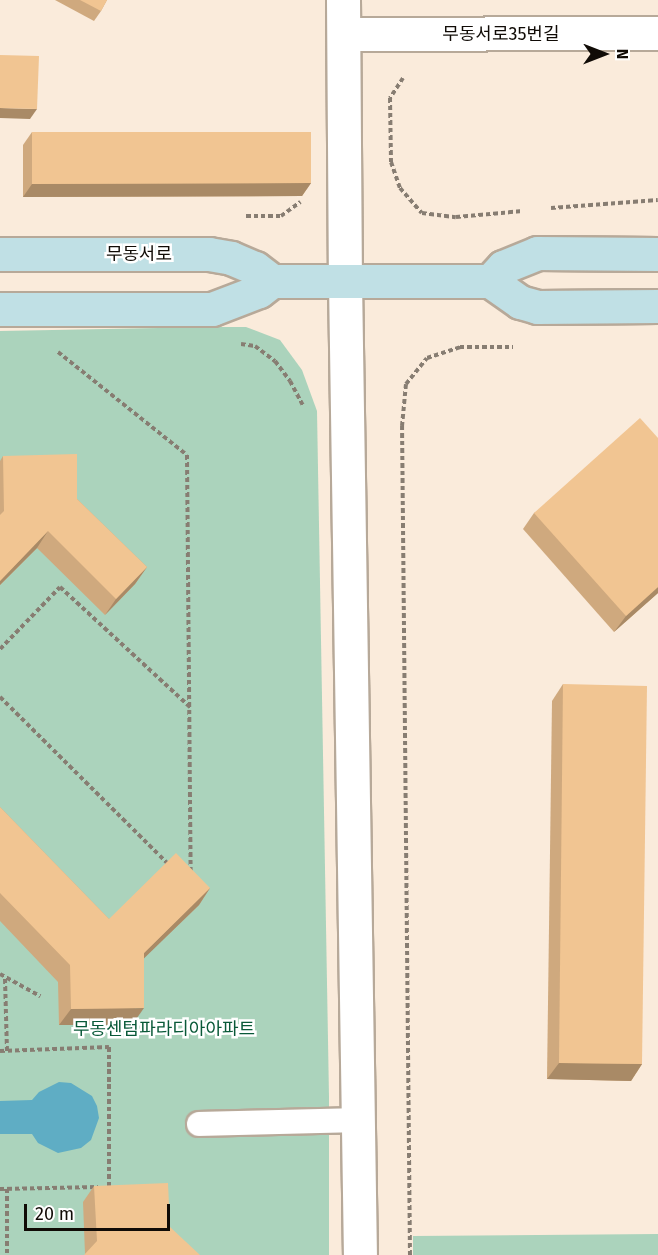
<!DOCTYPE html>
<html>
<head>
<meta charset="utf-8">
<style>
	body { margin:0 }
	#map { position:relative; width:658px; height:1255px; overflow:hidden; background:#faebdb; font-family:"Fira Sans","Noto Sans KR",sans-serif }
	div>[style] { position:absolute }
	.green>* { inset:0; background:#abd3bc }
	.water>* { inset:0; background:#5fadc4 }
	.path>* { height:4px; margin-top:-2px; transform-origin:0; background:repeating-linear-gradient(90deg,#877d72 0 4.5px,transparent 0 7.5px) }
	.roads { filter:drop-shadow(2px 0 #b7a999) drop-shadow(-2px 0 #b7a999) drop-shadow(0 2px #b7a999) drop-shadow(0 -2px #b7a999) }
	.service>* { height:24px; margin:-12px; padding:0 12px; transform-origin:12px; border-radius:12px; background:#fff }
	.minor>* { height:33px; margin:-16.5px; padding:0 16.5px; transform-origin:16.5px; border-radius:16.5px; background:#fff }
	.secondary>* { height:33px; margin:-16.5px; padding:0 16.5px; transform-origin:16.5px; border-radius:16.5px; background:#c0e0e5 }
	.wall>* { inset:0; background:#cfa97e }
	.shaded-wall>* { inset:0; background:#a98a66 }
	.building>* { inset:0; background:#f1c592 }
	span { translate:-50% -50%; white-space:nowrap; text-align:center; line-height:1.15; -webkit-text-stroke:5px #fff; paint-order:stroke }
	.street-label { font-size:18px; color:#100b06 }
	.park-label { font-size:18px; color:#095938 }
	.north { position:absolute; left:574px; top:24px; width:60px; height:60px; -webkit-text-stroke:4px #fff; paint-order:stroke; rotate:90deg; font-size:16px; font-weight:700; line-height:24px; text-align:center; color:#100b06 }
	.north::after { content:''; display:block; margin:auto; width:21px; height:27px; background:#100b06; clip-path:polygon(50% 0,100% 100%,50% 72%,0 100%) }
	.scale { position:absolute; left:24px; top:1204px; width:146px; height:27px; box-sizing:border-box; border:3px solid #100b06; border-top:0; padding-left:8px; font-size:18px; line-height:21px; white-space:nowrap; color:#100b06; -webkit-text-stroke:4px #fff; paint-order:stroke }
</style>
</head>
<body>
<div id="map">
	<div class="green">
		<i style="clip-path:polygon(211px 327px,246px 327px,280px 340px,302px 370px,317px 411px,329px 1097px,329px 1255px,0 1255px,0 331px)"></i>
		<i style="clip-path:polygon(658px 1234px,658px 1255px,413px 1255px,413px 1236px)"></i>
	</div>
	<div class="water">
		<i style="clip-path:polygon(59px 1082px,71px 1083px,92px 1096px,97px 1106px,99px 1118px,91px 1140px,81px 1148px,58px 1153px,38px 1143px,32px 1134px,0 1134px,0 1101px,32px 1100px,39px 1092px)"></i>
	</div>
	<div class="path">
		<i style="left:403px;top:78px;width:24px;rotate:123deg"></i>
		<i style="left:390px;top:98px;width:64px;rotate:89.1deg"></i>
		<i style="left:391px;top:162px;width:28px;rotate:71deg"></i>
		<i style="left:400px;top:188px;width:33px;rotate:49deg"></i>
		<i style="left:422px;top:213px;width:34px;rotate:7deg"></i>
		<i style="left:456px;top:217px;width:67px;rotate:-5.1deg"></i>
		<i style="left:551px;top:208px;width:107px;rotate:-4.3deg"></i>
		<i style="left:246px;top:216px;width:35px"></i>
		<i style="left:281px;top:216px;width:24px;rotate:-36deg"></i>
		<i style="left:241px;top:344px;width:14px;rotate:8deg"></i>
		<i style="left:255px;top:346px;width:25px;rotate:37deg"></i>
		<i style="left:275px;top:361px;width:25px;rotate:53deg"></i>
		<i style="left:290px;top:381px;width:27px;rotate:62deg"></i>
		<i style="left:58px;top:352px;width:165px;rotate:38.6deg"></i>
		<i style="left:187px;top:455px;width:419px;rotate:89.5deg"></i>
		<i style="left:0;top:649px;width:86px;rotate:-45.9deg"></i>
		<i style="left:60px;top:587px;width:178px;rotate:42.7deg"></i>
		<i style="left:0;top:697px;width:240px;rotate:44.8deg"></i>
		<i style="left:0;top:974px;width:46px;rotate:28.8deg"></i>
		<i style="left:5px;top:979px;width:72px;rotate:88.4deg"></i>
		<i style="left:0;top:1051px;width:109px;rotate:-2.1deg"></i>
		<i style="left:109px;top:1047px;width:139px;rotate:90deg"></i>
		<i style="left:0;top:1189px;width:98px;rotate:-1.2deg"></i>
		<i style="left:7px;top:1189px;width:66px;rotate:90deg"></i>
		<i style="left:410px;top:1255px;width:829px;rotate:-90.55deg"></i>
		<i style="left:402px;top:426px;width:42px;rotate:-84.6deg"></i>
		<i style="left:406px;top:384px;width:33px;rotate:-51deg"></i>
		<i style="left:427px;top:358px;width:35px;rotate:-18deg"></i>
		<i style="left:460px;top:347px;width:53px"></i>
	</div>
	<div class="roads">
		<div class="service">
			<i style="left:199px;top:1124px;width:160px;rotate:-1.4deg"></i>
		</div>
		<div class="minor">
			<i style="left:343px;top:0;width:281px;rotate:89.6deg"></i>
			<i style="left:345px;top:281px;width:974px;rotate:89.12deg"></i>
			<i style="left:344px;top:34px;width:314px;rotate:-0.2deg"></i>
		</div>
		<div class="secondary">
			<i style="left:0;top:254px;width:209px"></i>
			<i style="left:209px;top:254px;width:22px;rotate:10deg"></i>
			<i style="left:231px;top:258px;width:26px;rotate:23deg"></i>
			<i style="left:255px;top:268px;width:21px;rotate:37deg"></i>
			<i style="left:490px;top:281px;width:19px;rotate:-47deg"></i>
			<i style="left:503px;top:267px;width:37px;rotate:-22deg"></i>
			<i style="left:537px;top:253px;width:121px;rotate:0.5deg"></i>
			<i style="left:0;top:309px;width:212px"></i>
			<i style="left:212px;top:309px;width:50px;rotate:-21deg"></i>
			<i style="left:259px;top:291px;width:16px;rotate:-38deg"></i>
			<i style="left:272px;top:281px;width:218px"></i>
			<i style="left:490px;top:281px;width:37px;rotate:35deg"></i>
			<i style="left:520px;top:302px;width:18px;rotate:16deg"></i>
			<i style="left:537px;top:307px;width:121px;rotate:-0.5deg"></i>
		</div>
	</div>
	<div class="wall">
		<i style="clip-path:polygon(55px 0,107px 0,101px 11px,94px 21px)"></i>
		<i style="clip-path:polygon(32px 132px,311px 183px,302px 196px,23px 197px,23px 145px)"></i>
		<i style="clip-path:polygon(658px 438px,658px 593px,614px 632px,523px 529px,534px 513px)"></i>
		<i style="clip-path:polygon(3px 456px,77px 499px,147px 567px,135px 584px,105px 615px,37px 548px,0 585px,0 461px)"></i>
		<i style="clip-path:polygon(563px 684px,642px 1064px,631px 1081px,547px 1079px,552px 701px)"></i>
		<i style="clip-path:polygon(0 807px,109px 919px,210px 888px,199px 905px,144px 958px,132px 1025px,59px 1025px,58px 982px,0 921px)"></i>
		<i style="clip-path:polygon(94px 1186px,170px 1227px,85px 1254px,83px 1202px)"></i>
	</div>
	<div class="shaded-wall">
		<i style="clip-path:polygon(0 108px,37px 109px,30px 119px,0 118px)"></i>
		<i style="clip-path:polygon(311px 183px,302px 196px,23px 197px,32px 184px)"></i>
		<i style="clip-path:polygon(48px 531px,37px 548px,0 585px,0 581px)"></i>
		<i style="clip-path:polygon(147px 567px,135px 584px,105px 615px,116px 599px)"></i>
		<i style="clip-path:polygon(658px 587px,658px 593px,614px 632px,626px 616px)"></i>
		<i style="clip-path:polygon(210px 888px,199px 905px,132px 970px,144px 953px)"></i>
		<i style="clip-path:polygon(144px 1008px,132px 1025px,59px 1025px,71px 1009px)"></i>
		<i style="clip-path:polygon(559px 1063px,642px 1064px,631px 1081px,547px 1079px)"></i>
	</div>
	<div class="building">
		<i style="clip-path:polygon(80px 0,107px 0,101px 11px)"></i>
		<i style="clip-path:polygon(0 55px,39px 56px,37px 109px,0 108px)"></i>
		<i style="clip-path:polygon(32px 132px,311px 132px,311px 183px,32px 184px)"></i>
		<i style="clip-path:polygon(640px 418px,658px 438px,658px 587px,626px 616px,534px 513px)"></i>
		<i style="clip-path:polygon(77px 454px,77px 499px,147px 567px,116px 599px,48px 531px,0 581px,0 515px,4px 511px,3px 456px)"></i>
		<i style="clip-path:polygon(563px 684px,647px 686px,642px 1064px,559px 1063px)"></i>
		<i style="clip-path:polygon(0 807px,109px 919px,176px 853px,210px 888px,144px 953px,144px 1008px,71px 1009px,70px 965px,0 893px)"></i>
		<i style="clip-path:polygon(168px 1183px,170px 1227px,200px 1255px,84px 1255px,97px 1241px,94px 1186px)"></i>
	</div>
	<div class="street-label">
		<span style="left:501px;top:34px">무동서로35번길</span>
		<span style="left:139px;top:254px">무동서로</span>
	</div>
	<div class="park-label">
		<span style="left:164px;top:1029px">무동센텀파라디아아파트</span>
	</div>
	<div class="north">N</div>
	<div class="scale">20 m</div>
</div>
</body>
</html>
